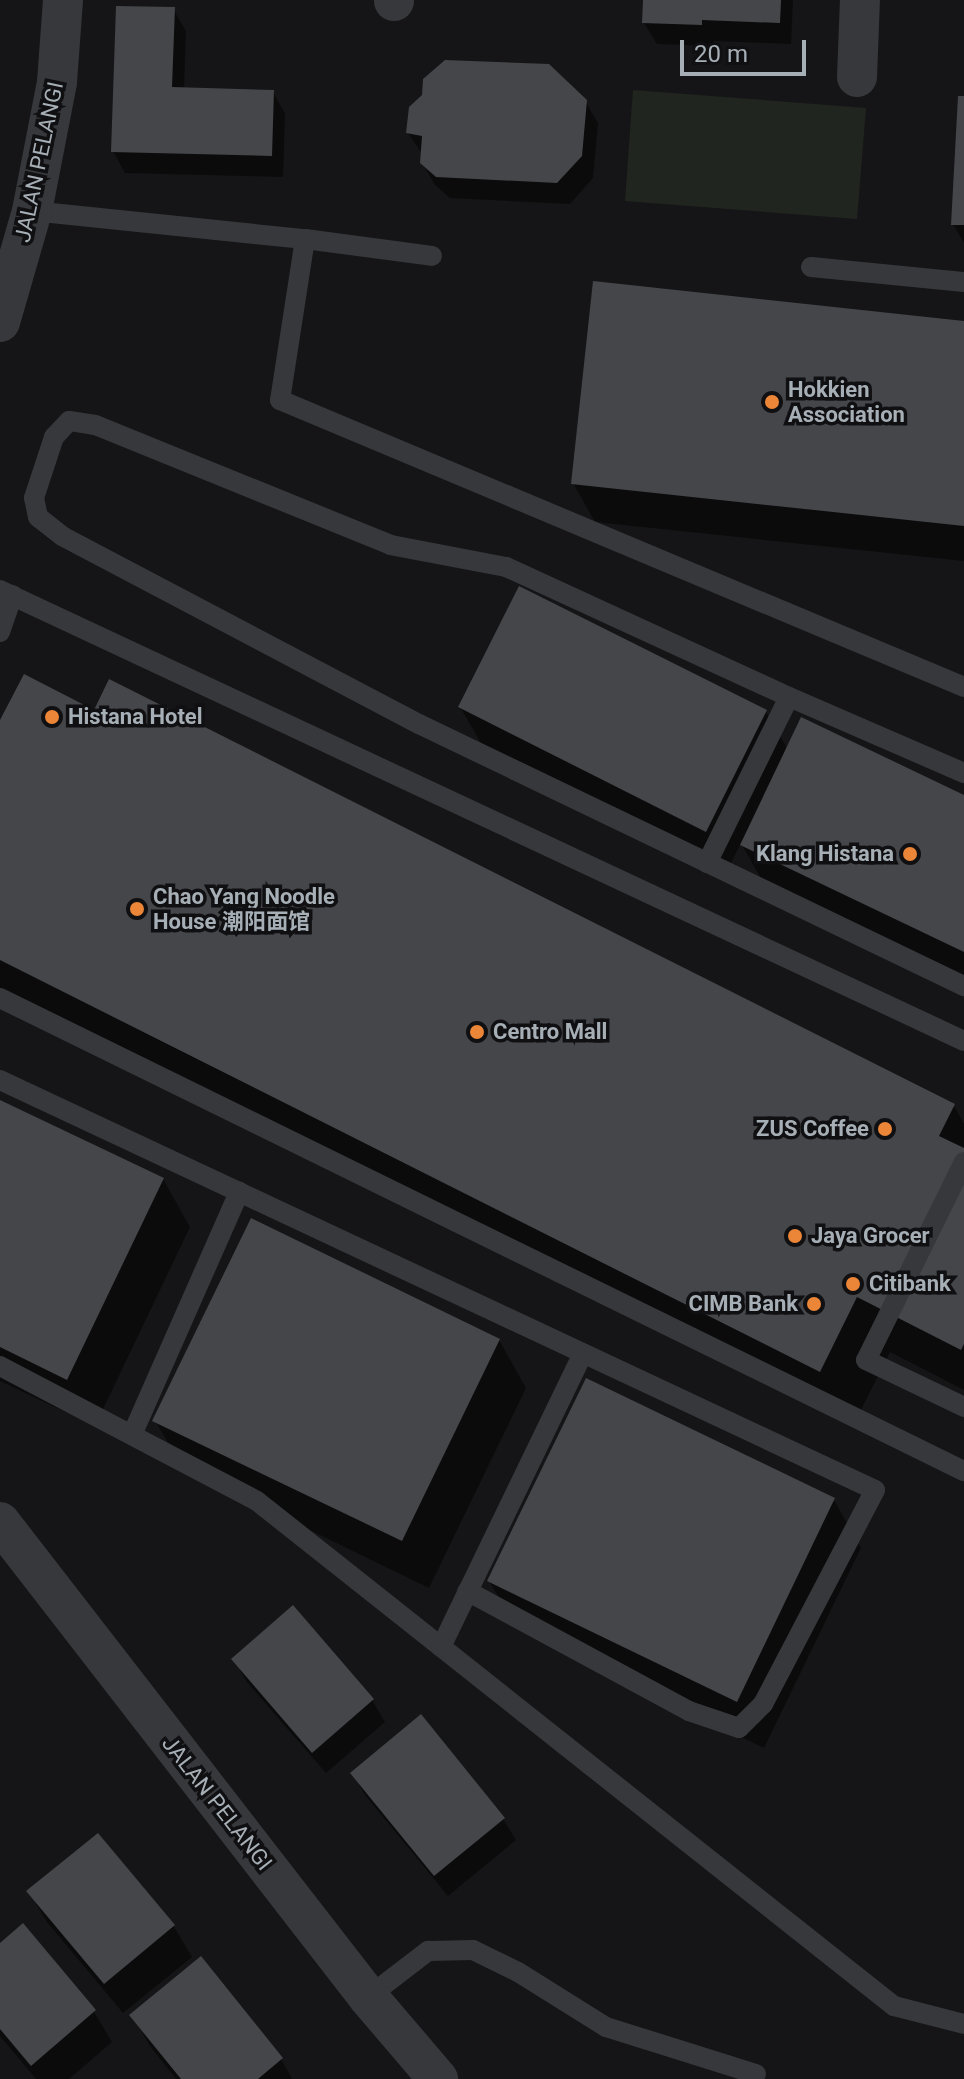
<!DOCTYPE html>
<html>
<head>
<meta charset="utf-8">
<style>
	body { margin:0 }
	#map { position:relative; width:964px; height:2079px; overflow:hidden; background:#151517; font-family:Roboto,"Noto Sans SC",sans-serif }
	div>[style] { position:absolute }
	.green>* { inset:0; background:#20261f }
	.shadow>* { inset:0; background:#0007 }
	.building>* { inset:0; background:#44464a }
	.service>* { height:20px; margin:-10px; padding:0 10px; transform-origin:10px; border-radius:10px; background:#36383b }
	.minor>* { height:40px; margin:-20px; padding:0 20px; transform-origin:20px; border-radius:20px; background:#36383b }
	.dots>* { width:22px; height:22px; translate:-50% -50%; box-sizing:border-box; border:4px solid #101012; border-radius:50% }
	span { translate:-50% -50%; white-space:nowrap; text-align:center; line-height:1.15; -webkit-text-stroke:7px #101012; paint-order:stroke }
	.street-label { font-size:22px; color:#a7afb6 }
	.poi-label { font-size:22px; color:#a7afb6; font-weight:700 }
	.left { translate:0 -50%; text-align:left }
	.right { translate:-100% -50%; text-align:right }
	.scale { position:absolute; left:680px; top:40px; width:126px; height:36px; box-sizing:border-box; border:4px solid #a7afb6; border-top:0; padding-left:10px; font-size:24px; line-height:28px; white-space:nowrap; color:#a7afb6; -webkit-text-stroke:6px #101012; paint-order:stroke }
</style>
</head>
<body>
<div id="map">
	<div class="green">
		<i style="clip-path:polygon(633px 90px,866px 108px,857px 219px,625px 201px)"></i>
	</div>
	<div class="shadow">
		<i style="clip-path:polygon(645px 0,793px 0,791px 44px,714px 41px,713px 46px,657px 44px,644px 23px)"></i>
		<i style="clip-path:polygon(173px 9px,186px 31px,184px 90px,273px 92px,285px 114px,283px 177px,125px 173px,113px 151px)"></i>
		<i style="clip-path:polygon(423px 95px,585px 101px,598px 123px,593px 178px,570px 204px,450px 198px,435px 185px,422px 163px,423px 155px,408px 133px)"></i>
		<i style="clip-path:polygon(964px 98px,964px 243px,953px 224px)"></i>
		<i style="clip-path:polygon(964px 323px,964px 561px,595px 522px,573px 483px)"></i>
		<i style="clip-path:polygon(460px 707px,766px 712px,788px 750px,964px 797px,964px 979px,764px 884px,741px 843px,728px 869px,482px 745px)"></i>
		<i style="clip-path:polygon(95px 712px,954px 1106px,964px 1124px,964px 1390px,890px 1352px,853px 1426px,0 998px,0 725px)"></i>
		<i style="clip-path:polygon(0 1102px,163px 1179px,190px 1227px,95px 1426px,0 1381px)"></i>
		<i style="clip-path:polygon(499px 1340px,526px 1388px,429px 1588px,182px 1468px,155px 1420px)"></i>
		<i style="clip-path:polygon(834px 1500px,861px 1548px,764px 1748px,517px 1628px,489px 1581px)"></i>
		<i style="clip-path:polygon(234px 1659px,372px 1700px,385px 1722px,326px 1773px,246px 1681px)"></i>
		<i style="clip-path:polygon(353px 1774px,503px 1819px,516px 1840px,448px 1896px,365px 1795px)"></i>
		<i style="clip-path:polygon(98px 1836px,174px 1927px,192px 1957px,123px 2013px,47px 1922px,29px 1892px)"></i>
		<i style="clip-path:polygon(22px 1926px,94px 2012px,112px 2042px,69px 2079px,36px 2079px,0 2036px,0 1945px)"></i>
		<i style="clip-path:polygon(132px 2015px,281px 2059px,292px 2079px,176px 2079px,150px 2046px)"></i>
	</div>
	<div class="building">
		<i style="clip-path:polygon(643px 0,781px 0,780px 23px,702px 20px,702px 25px,642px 23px)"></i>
		<i style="clip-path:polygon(116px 6px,175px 7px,172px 87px,274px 90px,272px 156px,111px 152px)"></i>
		<i style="clip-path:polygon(445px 60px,549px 64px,587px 100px,582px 156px,557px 183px,436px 177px,420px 163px,422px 136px,406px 133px,409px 107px,422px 95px,423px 79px)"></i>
		<i style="clip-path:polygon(958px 96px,964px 96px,964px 225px,951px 225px)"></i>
		<i style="clip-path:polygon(593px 281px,964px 321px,964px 526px,571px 484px)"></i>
		<i style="clip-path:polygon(519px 586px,767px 710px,706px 832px,458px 707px)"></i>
		<i style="clip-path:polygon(24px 674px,94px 710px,109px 679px,955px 1104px,939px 1136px,964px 1148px,964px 1344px,961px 1350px,857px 1297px,820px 1372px,0 960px,0 720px)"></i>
		<i style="clip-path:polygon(801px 717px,964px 795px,964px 952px,740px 845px)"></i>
		<i style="clip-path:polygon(0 1100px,164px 1178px,67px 1380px,0 1347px)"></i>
		<i style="clip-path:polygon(251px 1218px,500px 1339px,402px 1541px,152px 1421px)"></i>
		<i style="clip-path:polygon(586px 1378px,835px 1498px,737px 1702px,487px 1581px)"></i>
		<i style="clip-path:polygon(293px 1605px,374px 1699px,312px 1753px,231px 1659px)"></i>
		<i style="clip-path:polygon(421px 1714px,505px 1818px,434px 1876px,350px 1773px)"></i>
		<i style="clip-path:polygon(98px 1833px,175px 1925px,104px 1984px,26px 1891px)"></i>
		<i style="clip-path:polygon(23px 1923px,96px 2010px,31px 2066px,0 2029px,0 1943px)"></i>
		<i style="clip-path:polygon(201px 1956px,283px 2058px,258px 2079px,181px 2079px,129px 2015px)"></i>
	</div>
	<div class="service">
		<i style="left:32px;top:211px;width:274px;rotate:5.9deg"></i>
		<i style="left:305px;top:239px;width:128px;rotate:7.6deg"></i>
		<i style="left:305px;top:239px;width:163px;rotate:98.8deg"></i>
		<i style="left:280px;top:400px;width:742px;rotate:22.76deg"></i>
		<i style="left:811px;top:267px;width:154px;rotate:5.6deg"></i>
		<i style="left:0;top:590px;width:1064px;rotate:25.07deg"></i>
		<i style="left:0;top:632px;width:39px;rotate:-71deg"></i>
		<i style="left:964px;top:773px;width:191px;rotate:-156.5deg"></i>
		<i style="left:789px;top:697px;width:311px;rotate:-155.3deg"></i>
		<i style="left:506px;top:567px;width:117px;rotate:-169.2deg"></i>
		<i style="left:391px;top:545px;width:319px;rotate:-157.9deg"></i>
		<i style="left:95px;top:425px;width:26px;rotate:-171deg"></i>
		<i style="left:69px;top:421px;width:22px;rotate:133deg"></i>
		<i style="left:54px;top:437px;width:64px;rotate:108.2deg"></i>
		<i style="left:34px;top:498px;width:19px;rotate:78deg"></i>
		<i style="left:38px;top:517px;width:31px;rotate:38deg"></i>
		<i style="left:62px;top:536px;width:403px;rotate:27.8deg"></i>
		<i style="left:419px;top:724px;width:605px;rotate:25.68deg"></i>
		<i style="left:707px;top:863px;width:185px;rotate:-63.7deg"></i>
		<i style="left:0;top:998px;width:1074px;rotate:26.14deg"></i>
		<i style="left:0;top:1080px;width:966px;rotate:25.11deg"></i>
		<i style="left:875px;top:1490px;width:242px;rotate:117.6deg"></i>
		<i style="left:763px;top:1704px;width:34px;rotate:135deg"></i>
		<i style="left:739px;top:1728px;width:53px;rotate:-161.2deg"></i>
		<i style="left:689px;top:1711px;width:252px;rotate:-151.6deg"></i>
		<i style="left:964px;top:1162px;width:221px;rotate:116.3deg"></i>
		<i style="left:866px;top:1360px;width:109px;rotate:25.6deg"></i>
		<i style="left:0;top:1366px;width:290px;rotate:27.7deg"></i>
		<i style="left:257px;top:1501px;width:813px;rotate:38.41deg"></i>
		<i style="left:894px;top:2006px;width:72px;rotate:14.4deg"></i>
		<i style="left:132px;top:1435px;width:266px;rotate:-66.2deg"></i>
		<i style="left:441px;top:1647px;width:326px;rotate:-64.2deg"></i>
		<i style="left:368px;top:1997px;width:76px;rotate:-37.5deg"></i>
		<i style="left:428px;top:1951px;width:45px;rotate:-1.3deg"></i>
		<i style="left:473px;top:1950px;width:50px;rotate:26.1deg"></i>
		<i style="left:518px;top:1972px;width:104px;rotate:32deg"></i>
		<i style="left:606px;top:2027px;width:157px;rotate:17.4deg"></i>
	</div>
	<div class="minor">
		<i style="left:394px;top:1px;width:1px;rotate:-90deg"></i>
		<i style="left:857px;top:77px;width:77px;rotate:-87.8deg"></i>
		<i style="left:0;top:322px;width:116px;rotate:-73.9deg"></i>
		<i style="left:32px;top:211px;width:131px;rotate:-79deg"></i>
		<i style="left:57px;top:82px;width:82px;rotate:-85.8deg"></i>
		<i style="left:0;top:1522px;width:601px;rotate:52.23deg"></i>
		<i style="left:368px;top:1997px;width:108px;rotate:49.5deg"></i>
	</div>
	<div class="dots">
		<i style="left:772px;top:402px;background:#eb8638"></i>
		<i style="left:52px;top:717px;background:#eb8638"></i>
		<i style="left:910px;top:854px;background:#eb8638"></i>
		<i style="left:137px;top:909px;background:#eb8638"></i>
		<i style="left:477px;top:1032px;background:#eb8638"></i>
		<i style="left:885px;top:1129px;background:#eb8638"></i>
		<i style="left:795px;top:1236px;background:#eb8638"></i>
		<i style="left:853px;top:1284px;background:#eb8638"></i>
		<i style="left:814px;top:1304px;background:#eb8638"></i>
	</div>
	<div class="street-label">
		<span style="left:39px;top:162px;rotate:-78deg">JALAN PELANGI</span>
		<span style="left:217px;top:1803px;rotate:52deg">JALAN PELANGI</span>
	</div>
	<div class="poi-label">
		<span class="left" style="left:788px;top:402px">Hokkien<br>Association</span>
		<span class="left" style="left:68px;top:717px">Histana Hotel</span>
		<span class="right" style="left:894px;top:854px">Klang Histana</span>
		<span class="left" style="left:153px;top:909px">Chao Yang Noodle<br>House 潮阳面馆</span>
		<span class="left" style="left:493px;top:1032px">Centro Mall</span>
		<span class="right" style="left:869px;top:1129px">ZUS Coffee</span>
		<span class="left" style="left:811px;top:1236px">Jaya Grocer</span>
		<span class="left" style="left:869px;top:1284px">Citibank</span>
		<span class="right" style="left:798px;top:1304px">CIMB Bank</span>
	</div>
	<div class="scale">20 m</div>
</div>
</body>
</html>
